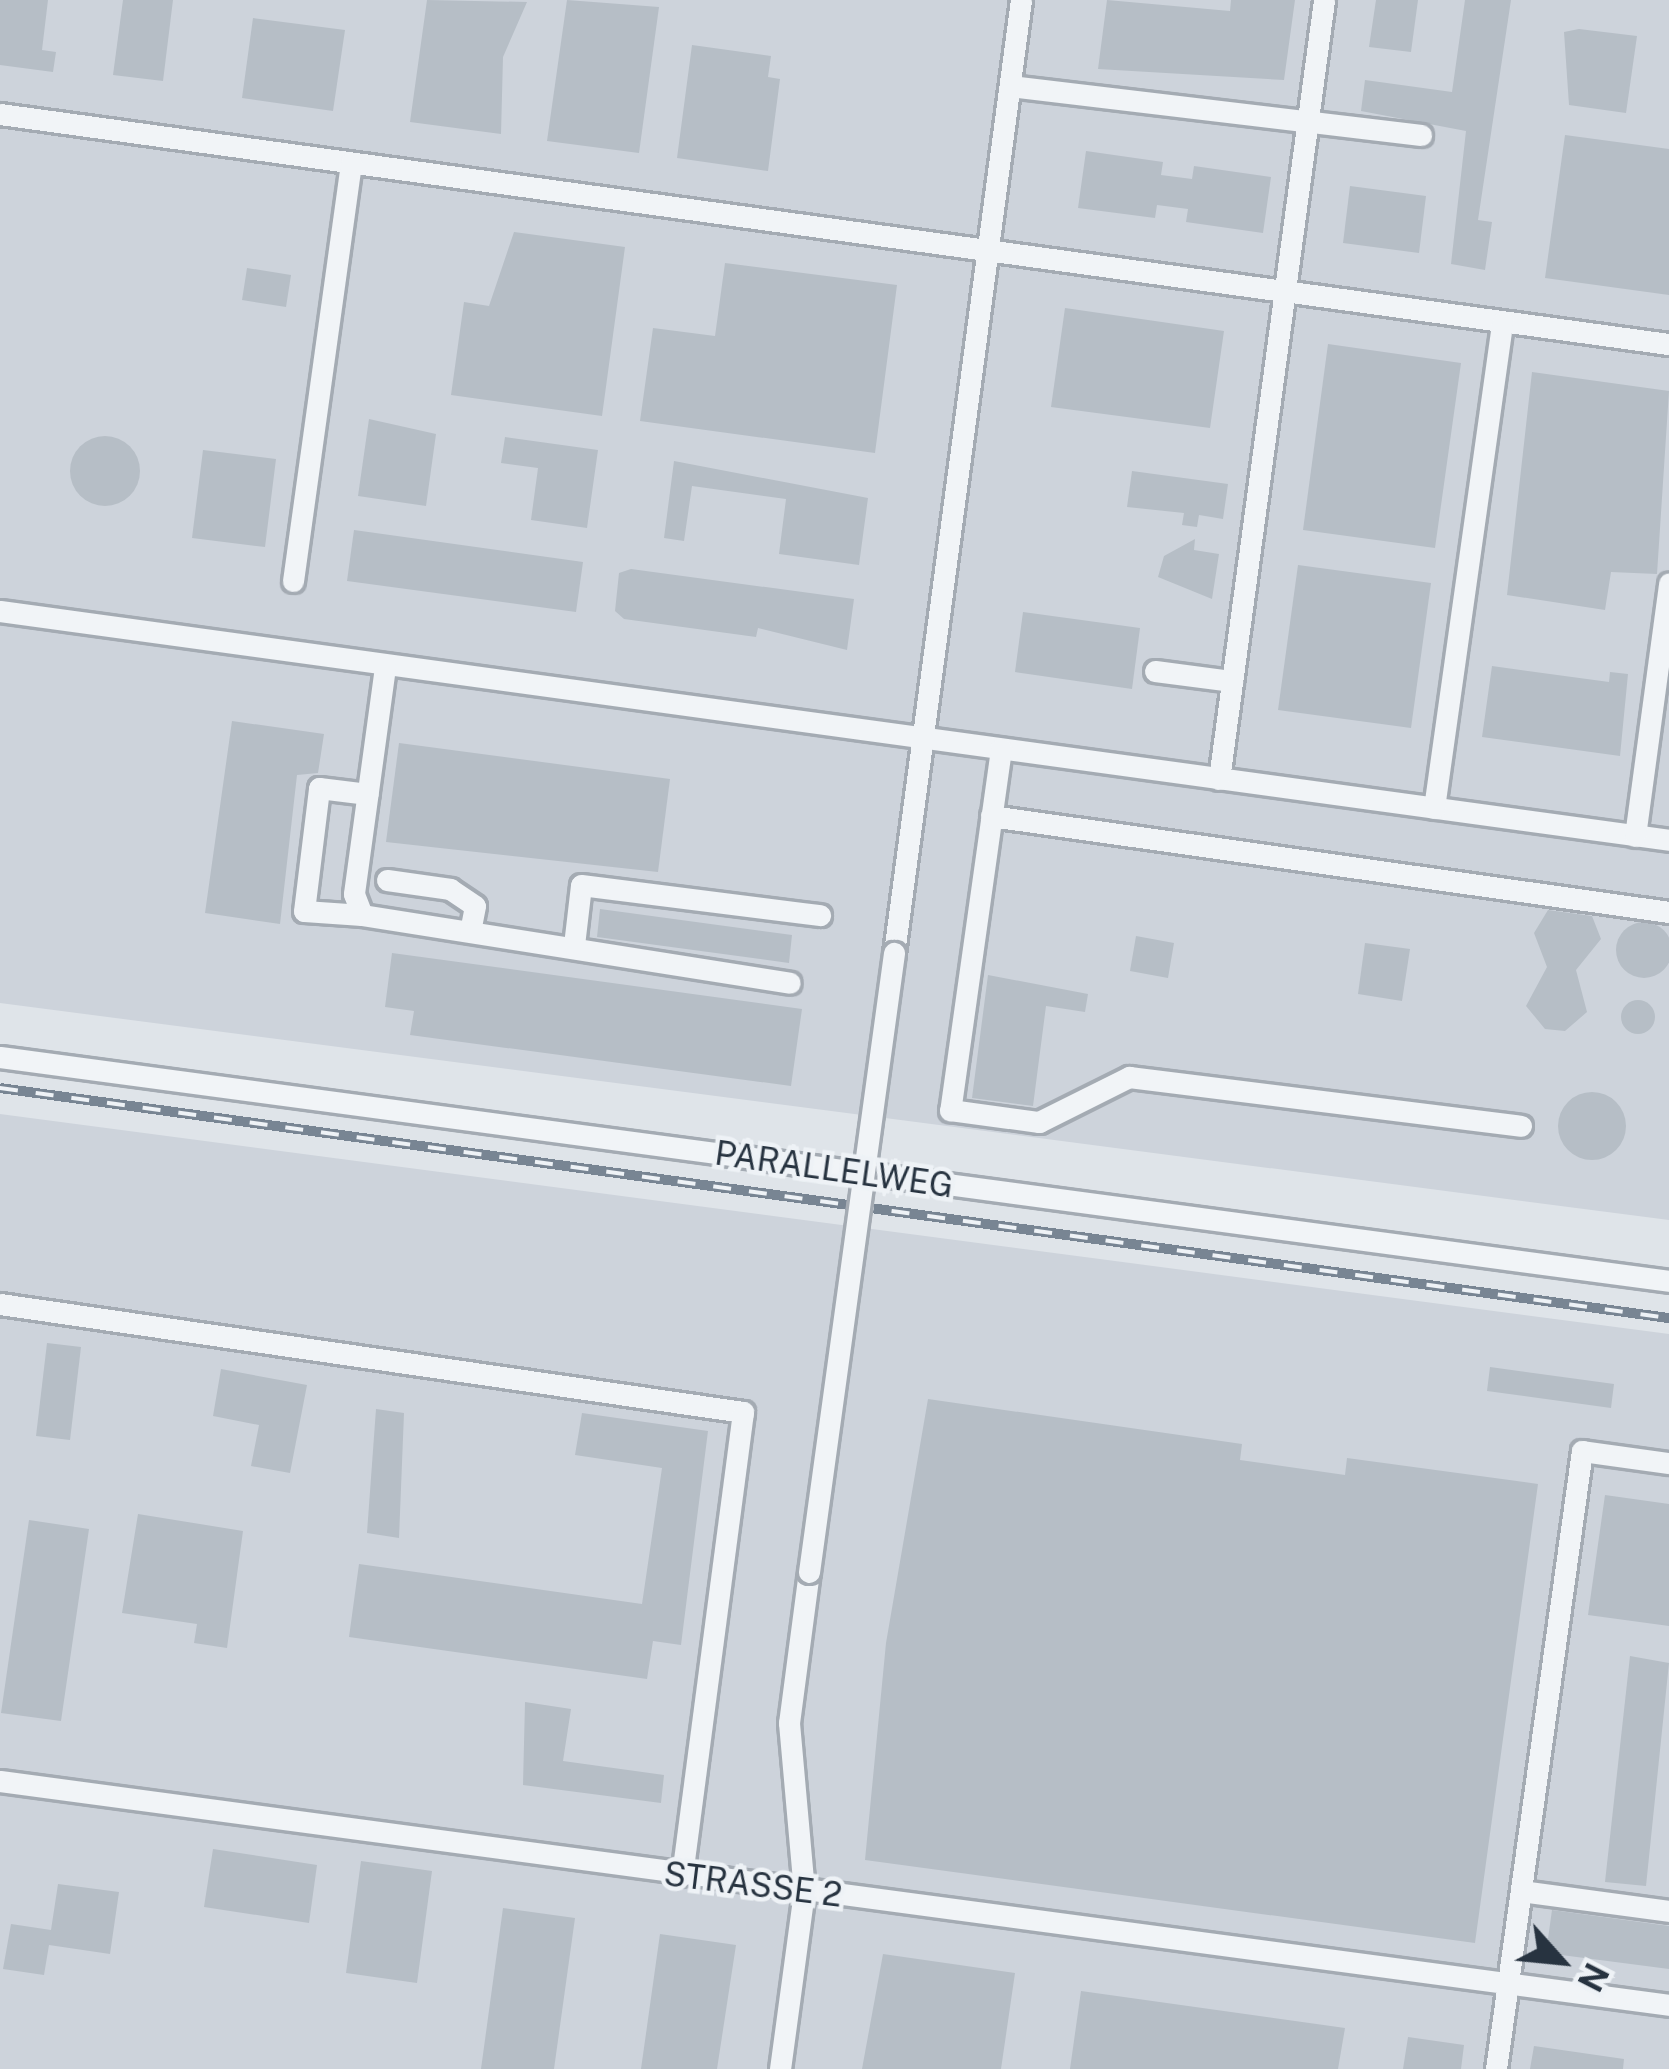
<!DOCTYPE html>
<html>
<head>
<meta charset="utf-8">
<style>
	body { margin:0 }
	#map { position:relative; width:1669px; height:2069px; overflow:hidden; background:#dfe4e9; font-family:"Public Sans",sans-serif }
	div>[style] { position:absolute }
	.built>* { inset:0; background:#cdd3db }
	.building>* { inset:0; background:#b6bec6 }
	.round { border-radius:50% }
	.roads { filter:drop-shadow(3px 0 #a4abb3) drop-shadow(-3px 0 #a4abb3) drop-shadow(0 3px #a4abb3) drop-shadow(0 -3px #a4abb3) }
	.minor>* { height:21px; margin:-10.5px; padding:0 10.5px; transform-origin:10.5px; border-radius:10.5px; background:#f1f4f7 }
	.rail>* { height:10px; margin-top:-5px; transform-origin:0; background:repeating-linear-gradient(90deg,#eef2f6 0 18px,#788593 0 36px); box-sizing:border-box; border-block:3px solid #788593 }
	.bridges { filter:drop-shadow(3px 0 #a4abb3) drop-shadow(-3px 0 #a4abb3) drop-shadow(0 3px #a4abb3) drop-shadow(0 -3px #a4abb3) }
	.minor-bridge>* { height:21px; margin:-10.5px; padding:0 10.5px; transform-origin:10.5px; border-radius:10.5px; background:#f1f4f7 }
	span { translate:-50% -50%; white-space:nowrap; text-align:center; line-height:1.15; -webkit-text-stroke:9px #eef2f6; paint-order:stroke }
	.street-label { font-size:33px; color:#273340 }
	.north { position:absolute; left:1501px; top:1901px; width:120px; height:120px; -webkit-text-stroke:9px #eef2f6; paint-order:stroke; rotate:117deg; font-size:33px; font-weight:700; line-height:48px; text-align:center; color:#273340 }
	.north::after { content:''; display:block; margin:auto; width:42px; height:54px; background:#273340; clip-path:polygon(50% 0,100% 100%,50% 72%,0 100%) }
</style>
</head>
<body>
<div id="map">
	<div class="built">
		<i style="clip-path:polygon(0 0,1669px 0,1669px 1220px,0 1003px)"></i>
		<i style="clip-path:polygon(0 1114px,1669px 1334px,1669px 2069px,0 2069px)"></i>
	</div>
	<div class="building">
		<i style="clip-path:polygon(0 0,48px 0,42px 50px,56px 52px,53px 72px,0 65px)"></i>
		<i style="clip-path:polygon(123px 0,173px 0,163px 81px,113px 75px)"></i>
		<i style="clip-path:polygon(427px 0,527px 2px,503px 57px,501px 134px,410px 122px)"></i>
		<i style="clip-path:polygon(567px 0,659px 7px,639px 153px,547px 141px)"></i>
		<i style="clip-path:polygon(1107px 0,1230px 11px,1231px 0,1295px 0,1284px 80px,1098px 69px)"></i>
		<i style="clip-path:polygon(1376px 0,1418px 0,1411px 52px,1369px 47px)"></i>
		<i style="clip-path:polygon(1465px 0,1511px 0,1478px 220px,1492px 222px,1485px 270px,1451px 264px,1466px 131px,1361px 111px,1365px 80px,1452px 92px)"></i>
		<i style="clip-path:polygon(253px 18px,345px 30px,333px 111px,242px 98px)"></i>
		<i style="clip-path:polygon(1579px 29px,1637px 36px,1626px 113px,1569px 105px,1564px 32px)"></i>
		<i style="clip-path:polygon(692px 45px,771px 56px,768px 77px,780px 79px,768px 171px,677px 158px)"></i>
		<i style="clip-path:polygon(1565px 135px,1669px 149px,1669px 295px,1545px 278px)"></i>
		<i style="clip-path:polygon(1086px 151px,1163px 162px,1161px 175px,1192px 179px,1194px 166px,1271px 177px,1263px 233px,1186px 222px,1188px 209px,1157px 205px,1155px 218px,1078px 208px)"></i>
		<i style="clip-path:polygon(1350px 186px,1426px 196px,1419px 253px,1343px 243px)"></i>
		<i style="clip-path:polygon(514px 232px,625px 247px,602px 416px,451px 395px,464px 302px,489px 306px)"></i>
		<i style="clip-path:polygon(725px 263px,897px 285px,875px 453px,640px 421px,653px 328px,715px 336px)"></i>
		<i style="clip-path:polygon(247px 268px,291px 275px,286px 307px,242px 300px)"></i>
		<i style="clip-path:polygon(1065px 308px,1224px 331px,1210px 428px,1051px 407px)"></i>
		<i style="clip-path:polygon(1328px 344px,1461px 363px,1435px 548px,1303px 530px)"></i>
		<i style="clip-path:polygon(1532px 372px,1669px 391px,1657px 574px,1611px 572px,1605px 610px,1507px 595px)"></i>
		<i style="clip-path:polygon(369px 419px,436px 434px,426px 506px,358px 496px)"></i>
		<i class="round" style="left:70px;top:436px;width:70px;height:70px"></i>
		<i style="clip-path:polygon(505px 437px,598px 450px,587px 528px,531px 520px,538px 468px,501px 463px)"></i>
		<i style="clip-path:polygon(203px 450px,276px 459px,265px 547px,192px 538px)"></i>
		<i style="clip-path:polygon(674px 461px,868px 498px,859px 565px,779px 554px,786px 499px,692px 486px,684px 541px,664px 538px)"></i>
		<i style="clip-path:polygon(1132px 471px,1228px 484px,1223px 519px,1199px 515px,1197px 527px,1182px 525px,1184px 513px,1127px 507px)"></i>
		<i style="clip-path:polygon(354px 530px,583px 562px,576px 612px,347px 581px)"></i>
		<i style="clip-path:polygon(1195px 539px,1194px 550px,1219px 554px,1212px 599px,1158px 577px,1164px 556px)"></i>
		<i style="clip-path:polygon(1298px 565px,1431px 583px,1411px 728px,1278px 710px)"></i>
		<i style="clip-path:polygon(631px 569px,854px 599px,847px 650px,758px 628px,756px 637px,624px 619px,615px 611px,619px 573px)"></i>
		<i style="clip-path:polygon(1023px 612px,1140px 628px,1132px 689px,1015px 672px)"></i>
		<i style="clip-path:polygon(1492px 666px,1609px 682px,1610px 672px,1628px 674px,1620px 756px,1482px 737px)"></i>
		<i style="clip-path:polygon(232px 721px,324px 734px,318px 773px,297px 775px,280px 924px,205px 913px)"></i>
		<i style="clip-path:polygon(399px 743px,670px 779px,658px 872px,386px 842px)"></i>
		<i style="clip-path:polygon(600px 909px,792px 935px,789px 963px,597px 937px)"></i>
		<i style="clip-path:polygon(1548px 910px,1592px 916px,1601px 939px,1576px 970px,1587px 1012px,1565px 1031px,1545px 1029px,1526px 1006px,1547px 967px,1534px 933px)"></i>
		<i class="round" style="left:1616px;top:922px;width:56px;height:56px"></i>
		<i style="clip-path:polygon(1136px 936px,1174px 943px,1168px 978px,1130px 971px)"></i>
		<i style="clip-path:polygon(1365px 943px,1410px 949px,1402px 1001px,1358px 994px)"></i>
		<i style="clip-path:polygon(392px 953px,802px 1009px,791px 1086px,410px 1035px,414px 1011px,385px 1007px)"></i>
		<i style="clip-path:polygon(988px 975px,1088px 994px,1085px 1012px,1046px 1006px,1033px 1106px,972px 1098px)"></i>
		<i class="round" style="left:1621px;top:1000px;width:34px;height:34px"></i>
		<i class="round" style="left:1558px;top:1092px;width:68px;height:68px"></i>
		<i style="clip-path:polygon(47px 1343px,81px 1347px,70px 1440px,36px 1436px)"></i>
		<i style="clip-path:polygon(1490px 1367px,1614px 1384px,1611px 1408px,1487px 1391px)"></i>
		<i style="clip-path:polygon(221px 1369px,307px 1385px,290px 1473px,251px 1466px,259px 1425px,213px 1416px)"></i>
		<i style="clip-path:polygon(928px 1399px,1242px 1444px,1240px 1460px,1345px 1475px,1347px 1458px,1538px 1484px,1475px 1943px,865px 1860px,886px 1643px)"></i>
		<i style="clip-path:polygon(376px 1409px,404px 1413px,399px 1538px,367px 1533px)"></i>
		<i style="clip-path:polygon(582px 1413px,708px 1431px,681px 1645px,653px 1641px,647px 1679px,349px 1637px,359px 1564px,642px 1604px,662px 1468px,575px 1455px)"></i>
		<i style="clip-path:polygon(1605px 1495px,1669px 1504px,1669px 1626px,1588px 1615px)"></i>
		<i style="clip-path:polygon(138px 1514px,243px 1531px,227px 1648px,194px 1643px,197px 1624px,122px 1613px)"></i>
		<i style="clip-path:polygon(29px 1520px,89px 1529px,61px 1721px,1px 1713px)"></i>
		<i style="clip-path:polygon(1630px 1656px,1669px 1663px,1646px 1886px,1605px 1882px)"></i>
		<i style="clip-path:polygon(525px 1702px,571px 1709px,563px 1761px,664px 1775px,661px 1803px,523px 1785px)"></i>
		<i style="clip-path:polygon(213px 1849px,317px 1865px,309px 1923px,204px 1907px)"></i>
		<i style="clip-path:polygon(361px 1861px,432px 1871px,417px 1983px,346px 1973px)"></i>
		<i style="clip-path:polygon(58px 1884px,119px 1892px,110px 1954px,49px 1945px,44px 1975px,3px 1969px,11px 1924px,51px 1930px)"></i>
		<i style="clip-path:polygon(503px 1908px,575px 1918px,554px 2069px,481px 2069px)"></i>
		<i style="clip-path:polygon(1552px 1910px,1669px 1926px,1669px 1969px,1546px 1953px)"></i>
		<i style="clip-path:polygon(660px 1934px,736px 1945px,717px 2069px,641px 2069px)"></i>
		<i style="clip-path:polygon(883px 1954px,1015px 1973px,1001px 2069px,862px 2069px)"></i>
		<i style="clip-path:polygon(1081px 1991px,1345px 2028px,1338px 2069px,1070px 2069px)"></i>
		<i style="clip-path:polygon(1408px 2037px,1464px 2045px,1461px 2069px,1403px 2069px)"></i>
		<i style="clip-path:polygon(1534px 2046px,1624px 2059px,1623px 2069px,1530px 2069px)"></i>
	</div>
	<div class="roads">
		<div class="minor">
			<i style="left:1010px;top:86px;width:414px;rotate:6.8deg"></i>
			<i style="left:0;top:114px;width:1685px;rotate:7.85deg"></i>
			<i style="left:293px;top:581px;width:422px;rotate:-82.1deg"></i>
			<i style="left:0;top:611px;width:1685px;rotate:7.81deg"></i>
			<i style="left:385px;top:667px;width:229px;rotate:97.8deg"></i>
			<i style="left:354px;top:894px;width:22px;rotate:69deg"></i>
			<i style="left:362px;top:915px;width:433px;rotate:9deg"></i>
			<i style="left:1155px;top:671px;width:78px;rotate:7.4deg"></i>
			<i style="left:1001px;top:749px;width:365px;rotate:98deg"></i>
			<i style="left:950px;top:1110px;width:90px;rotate:7.7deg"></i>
			<i style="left:1039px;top:1122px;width:101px;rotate:-26.6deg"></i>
			<i style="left:1129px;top:1077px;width:395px;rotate:7.1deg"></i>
			<i style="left:1219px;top:779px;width:786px;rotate:-82.32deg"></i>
			<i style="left:1434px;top:808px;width:491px;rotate:-82deg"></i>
			<i style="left:991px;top:816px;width:685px;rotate:8.06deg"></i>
			<i style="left:1635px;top:836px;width:255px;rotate:-82.3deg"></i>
			<i style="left:387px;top:880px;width:64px;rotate:8.1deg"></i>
			<i style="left:450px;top:889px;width:30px;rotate:34deg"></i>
			<i style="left:475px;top:906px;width:26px;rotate:101deg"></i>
			<i style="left:362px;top:915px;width:58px;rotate:-176.1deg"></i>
			<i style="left:304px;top:911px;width:124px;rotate:-83deg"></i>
			<i style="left:319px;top:788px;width:49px;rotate:7deg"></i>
			<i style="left:574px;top:945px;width:60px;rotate:-83.3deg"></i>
			<i style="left:581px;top:885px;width:241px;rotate:7.2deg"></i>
			<i style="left:894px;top:953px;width:961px;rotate:-82.41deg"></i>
			<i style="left:0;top:1057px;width:1684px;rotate:7.64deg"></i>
			<i style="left:0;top:1304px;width:751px;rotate:8.27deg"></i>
			<i style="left:743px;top:1412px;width:467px;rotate:97.5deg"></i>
			<i style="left:0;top:1781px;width:1684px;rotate:7.64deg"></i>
			<i style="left:1521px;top:1891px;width:149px;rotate:7.7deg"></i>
			<i style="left:780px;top:2069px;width:180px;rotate:-82.3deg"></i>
			<i style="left:804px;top:1891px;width:169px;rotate:-95.1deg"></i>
			<i style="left:789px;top:1723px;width:152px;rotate:-82.5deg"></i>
			<i style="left:1496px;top:2069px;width:624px;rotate:-82.08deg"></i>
			<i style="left:1582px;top:1451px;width:88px;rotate:7.9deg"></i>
		</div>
	</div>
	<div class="rail">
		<i style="left:0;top:1088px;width:1685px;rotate:7.85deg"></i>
	</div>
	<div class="bridges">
		<div class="minor-bridge">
			<i style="left:809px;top:1572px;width:625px;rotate:-82.18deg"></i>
		</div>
	</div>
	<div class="street-label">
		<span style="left:834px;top:1170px;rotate:8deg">PARALLELWEG</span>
		<span style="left:753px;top:1885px;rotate:7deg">STRASSE 2</span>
	</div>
	<div class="north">N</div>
</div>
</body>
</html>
